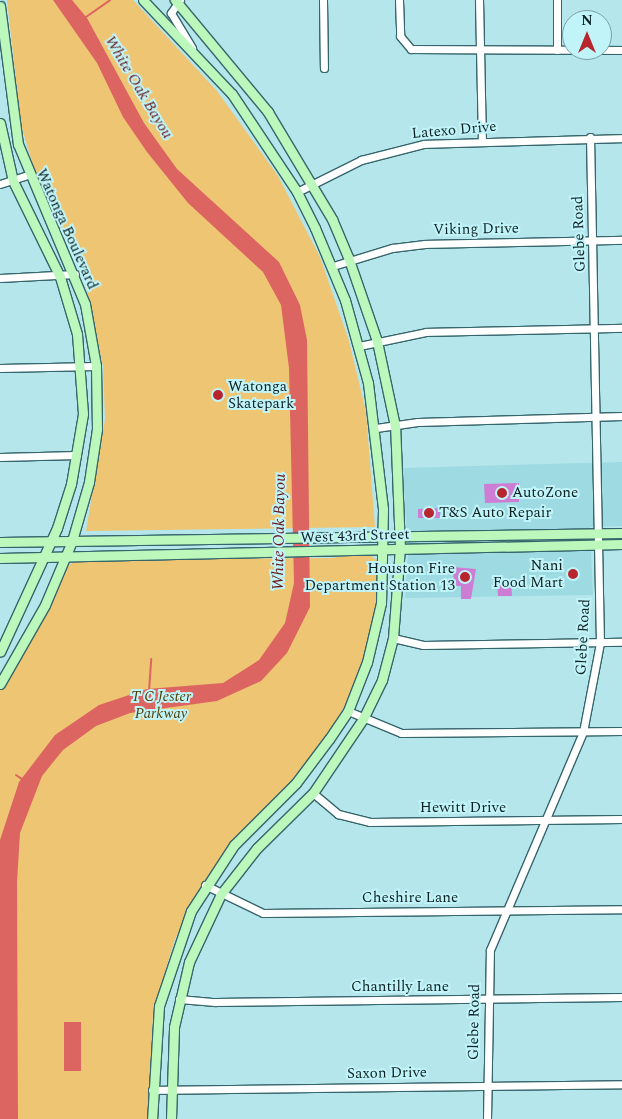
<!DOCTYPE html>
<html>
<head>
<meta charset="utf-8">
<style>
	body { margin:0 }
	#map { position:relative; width:622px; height:1119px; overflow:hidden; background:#b4e6ec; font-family:Spectral,serif }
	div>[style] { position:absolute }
	.built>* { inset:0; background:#9edae1 }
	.green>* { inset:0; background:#eec573 }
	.water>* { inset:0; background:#dd6561 }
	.stream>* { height:2px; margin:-1px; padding:0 1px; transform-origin:1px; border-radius:1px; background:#dd6561 }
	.building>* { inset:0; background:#ce7dd5 }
	.roads { filter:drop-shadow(1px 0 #36666b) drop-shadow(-1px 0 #36666b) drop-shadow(0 1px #36666b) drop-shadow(0 -1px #36666b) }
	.minor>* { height:7px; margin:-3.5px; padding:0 3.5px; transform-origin:3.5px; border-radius:3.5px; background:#fff }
	.major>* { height:9px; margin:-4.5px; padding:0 4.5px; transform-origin:4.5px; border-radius:4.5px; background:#bcf8bc }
	.dots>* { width:14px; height:14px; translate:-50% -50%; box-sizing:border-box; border:2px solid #c1f4f9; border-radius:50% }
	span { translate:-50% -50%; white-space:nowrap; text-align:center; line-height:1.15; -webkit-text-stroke:4px #c1f4f9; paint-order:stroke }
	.street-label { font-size:15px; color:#0e2224 }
	.poi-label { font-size:15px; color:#0e2224 }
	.left { translate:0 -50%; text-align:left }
	.right { translate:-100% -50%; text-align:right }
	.park-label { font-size:15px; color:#533d07; font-style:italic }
	.water-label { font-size:16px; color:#671a1b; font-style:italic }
	.north { position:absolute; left:562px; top:10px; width:50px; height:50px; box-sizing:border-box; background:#c1f4f9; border:1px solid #79a0a4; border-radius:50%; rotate:0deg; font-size:14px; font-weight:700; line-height:20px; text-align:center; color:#0e2224 }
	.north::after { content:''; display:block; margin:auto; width:18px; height:22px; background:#b7262e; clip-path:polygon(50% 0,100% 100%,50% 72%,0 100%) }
</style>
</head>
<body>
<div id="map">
	<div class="built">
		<i style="clip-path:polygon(622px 462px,622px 526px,590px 527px,593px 595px,405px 598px,408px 555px,403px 468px)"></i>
	</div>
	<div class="green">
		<i style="clip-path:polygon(7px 0,133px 0,217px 91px,278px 176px,320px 257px,349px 341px,366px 412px,375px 527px,86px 531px,105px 419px,103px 366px,83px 272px,35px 172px,21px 125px)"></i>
		<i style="clip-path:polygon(367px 553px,378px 561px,376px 607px,362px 664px,345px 705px,324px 742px,289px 785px,220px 858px,175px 939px,153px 1011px,149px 1119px,0 1119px,0 689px,67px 566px,78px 560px,331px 558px)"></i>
	</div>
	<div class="water">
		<i style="clip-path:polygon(53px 0,72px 0,87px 18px,144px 123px,177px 169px,279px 262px,300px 305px,307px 340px,310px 607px,287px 653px,261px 681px,217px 701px,130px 713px,96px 726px,63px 750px,42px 776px,20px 833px,17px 882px,18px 1119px,0 1119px,0 840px,19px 782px,55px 735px,99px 705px,147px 689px,223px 683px,259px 660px,285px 623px,294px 583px,289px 368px,281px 305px,263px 272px,188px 203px,147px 152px,123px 117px,97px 63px)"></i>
		<i style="clip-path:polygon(64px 1022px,81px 1022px,81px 1071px,64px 1071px)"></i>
	</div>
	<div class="stream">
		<i style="left:86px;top:17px;width:29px;rotate:-35deg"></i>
		<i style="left:149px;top:691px;width:32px;rotate:-86deg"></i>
		<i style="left:16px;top:775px;width:7px;rotate:34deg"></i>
	</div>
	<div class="building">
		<i style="clip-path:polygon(519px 483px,519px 502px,485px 503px,484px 484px)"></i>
		<i style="clip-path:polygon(440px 508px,440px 518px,418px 518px,418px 509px)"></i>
		<i style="clip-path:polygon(453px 567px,476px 569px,471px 599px,461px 599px,461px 586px,454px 586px)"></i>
		<i style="clip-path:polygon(497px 580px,511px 580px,512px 596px,498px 596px)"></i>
	</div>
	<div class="roads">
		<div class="minor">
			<i style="left:180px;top:0;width:16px;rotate:125deg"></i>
			<i style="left:171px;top:13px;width:41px;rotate:59deg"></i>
			<i style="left:323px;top:0;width:68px;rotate:89.2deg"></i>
			<i style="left:399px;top:0;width:36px;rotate:88deg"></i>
			<i style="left:400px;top:36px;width:17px;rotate:50deg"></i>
			<i style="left:411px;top:49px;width:211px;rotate:0.3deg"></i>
			<i style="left:479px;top:0;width:140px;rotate:88.8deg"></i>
			<i style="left:557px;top:0;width:50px;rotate:90deg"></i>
			<i style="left:0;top:184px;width:29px;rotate:-18deg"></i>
			<i style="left:297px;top:192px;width:72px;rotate:-26.6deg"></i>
			<i style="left:361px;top:160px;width:65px;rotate:-14.3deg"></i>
			<i style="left:424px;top:144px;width:198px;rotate:-1.7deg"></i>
			<i style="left:333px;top:266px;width:62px;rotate:-17deg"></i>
			<i style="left:392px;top:248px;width:33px;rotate:-7deg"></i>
			<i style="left:425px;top:244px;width:197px;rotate:-1.2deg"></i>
			<i style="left:0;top:278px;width:75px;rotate:-3.1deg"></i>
			<i style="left:359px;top:346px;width:68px;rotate:-11.8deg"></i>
			<i style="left:426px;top:332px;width:196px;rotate:-1.2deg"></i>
			<i style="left:0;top:368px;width:96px;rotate:-1.2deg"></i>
			<i style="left:376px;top:428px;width:42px;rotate:-8.1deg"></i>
			<i style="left:418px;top:422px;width:204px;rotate:-1.7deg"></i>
			<i style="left:0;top:457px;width:77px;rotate:-1.5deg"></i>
			<i style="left:393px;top:638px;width:31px;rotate:13deg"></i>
			<i style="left:423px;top:645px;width:199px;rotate:-0.9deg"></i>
			<i style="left:348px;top:711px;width:57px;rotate:22.5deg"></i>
			<i style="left:401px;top:733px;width:221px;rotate:-0.5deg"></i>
			<i style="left:313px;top:793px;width:33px;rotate:40deg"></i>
			<i style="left:338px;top:814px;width:33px;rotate:14deg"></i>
			<i style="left:370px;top:822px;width:252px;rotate:-0.7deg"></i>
			<i style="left:205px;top:885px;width:64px;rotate:25.8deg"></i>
			<i style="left:263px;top:913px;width:359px;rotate:-0.6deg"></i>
			<i style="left:179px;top:999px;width:36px;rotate:5deg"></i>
			<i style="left:215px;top:1002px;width:407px;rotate:-0.7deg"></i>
			<i style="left:152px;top:1090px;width:470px;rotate:-0.7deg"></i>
			<i style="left:487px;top:1119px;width:169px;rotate:-89deg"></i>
			<i style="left:490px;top:950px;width:237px;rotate:-66.9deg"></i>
			<i style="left:583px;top:732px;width:91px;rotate:-79.2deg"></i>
			<i style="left:600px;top:643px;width:506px;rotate:-91.13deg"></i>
		</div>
		<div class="major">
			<i style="left:143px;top:0;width:129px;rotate:46.6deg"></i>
			<i style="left:232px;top:94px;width:118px;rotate:56.4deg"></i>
			<i style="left:297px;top:192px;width:40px;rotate:63.4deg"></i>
			<i style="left:315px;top:228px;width:78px;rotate:67.4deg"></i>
			<i style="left:345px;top:300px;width:86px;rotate:74.5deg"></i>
			<i style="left:368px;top:383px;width:127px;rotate:83.2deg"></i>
			<i style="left:383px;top:509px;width:94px;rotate:91.2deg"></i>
			<i style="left:381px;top:603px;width:61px;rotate:103.3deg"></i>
			<i style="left:367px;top:662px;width:53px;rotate:111.2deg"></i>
			<i style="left:348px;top:711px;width:34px;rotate:124deg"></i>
			<i style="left:329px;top:739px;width:55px;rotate:126.9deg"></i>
			<i style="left:296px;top:783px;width:88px;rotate:135deg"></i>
			<i style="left:234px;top:845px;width:79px;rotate:123.1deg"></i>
			<i style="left:191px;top:911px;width:100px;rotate:108.6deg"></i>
			<i style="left:159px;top:1006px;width:113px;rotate:93.5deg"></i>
			<i style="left:0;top:6px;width:139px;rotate:82.6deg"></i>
			<i style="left:18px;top:144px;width:173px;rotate:67.3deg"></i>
			<i style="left:85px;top:304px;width:63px;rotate:79.9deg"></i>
			<i style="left:96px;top:366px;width:63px;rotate:89.1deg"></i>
			<i style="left:97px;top:429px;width:54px;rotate:98.6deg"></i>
			<i style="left:89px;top:482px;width:61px;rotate:106.1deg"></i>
			<i style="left:72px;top:541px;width:69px;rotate:112.9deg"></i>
			<i style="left:45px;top:605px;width:91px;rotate:119.7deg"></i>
			<i style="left:0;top:123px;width:59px;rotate:77.4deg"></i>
			<i style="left:13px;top:181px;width:107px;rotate:63.9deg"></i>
			<i style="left:60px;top:277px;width:59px;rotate:73.4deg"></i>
			<i style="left:77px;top:334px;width:80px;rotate:85.7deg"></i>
			<i style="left:83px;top:414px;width:71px;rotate:99.7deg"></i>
			<i style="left:71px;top:484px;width:46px;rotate:107.7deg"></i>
			<i style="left:57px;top:528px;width:136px;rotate:114.7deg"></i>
			<i style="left:0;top:542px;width:622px;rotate:-0.83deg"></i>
			<i style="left:0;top:558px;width:622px;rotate:-1.29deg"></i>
			<i style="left:171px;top:1119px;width:92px;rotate:-88.1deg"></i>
			<i style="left:174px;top:1027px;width:67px;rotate:-77deg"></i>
			<i style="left:189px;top:962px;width:75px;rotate:-64.8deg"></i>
			<i style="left:221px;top:894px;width:58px;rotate:-52deg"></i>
			<i style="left:257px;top:848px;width:78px;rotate:-44.5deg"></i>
			<i style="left:313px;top:793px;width:89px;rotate:-56deg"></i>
			<i style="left:363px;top:719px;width:43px;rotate:-64deg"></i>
			<i style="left:382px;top:680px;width:43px;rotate:-75.3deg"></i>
			<i style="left:393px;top:638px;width:90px;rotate:-85.6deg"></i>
			<i style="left:400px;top:548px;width:122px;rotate:-92.3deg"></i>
			<i style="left:395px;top:426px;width:87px;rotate:-102deg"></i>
			<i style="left:377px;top:341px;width:89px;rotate:-109deg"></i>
			<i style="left:348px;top:257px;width:41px;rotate:-112.8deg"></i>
			<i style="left:332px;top:219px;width:125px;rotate:-120.9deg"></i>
			<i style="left:268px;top:112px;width:146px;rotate:-129.7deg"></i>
		</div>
	</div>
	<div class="dots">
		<i style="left:218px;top:395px;background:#b7262e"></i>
		<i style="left:502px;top:493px;background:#b7262e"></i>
		<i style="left:429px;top:513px;background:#b7262e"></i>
		<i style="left:573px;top:574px;background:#b7262e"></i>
		<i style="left:465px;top:577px;background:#b7262e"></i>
	</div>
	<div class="street-label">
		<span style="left:454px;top:130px;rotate:-5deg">Latexo Drive</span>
		<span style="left:67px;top:229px;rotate:66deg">Watonga Boulevard</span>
		<span style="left:476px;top:229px;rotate:-1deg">Viking Drive</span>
		<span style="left:579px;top:234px;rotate:-92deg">Glebe Road</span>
		<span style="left:355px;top:536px;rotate:-2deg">West 43rd Street</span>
		<span style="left:583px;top:637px;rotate:-87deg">Glebe Road</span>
		<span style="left:463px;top:808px">Hewitt Drive</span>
		<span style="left:410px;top:898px">Cheshire Lane</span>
		<span style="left:400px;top:987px">Chantilly Lane</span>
		<span style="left:474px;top:1022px;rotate:-89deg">Glebe Road</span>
		<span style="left:387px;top:1073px;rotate:-1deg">Saxon Drive</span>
	</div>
	<div class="poi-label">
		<span class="left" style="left:228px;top:395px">Watonga<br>Skatepark</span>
		<span class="left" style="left:512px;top:493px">AutoZone</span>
		<span class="left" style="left:439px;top:513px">T&amp;S Auto Repair</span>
		<span class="right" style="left:563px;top:574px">Nani<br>Food Mart</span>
		<span class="right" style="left:455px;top:577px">Houston Fire<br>Department Station 13</span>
	</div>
	<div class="park-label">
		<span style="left:161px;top:705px">T C Jester<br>Parkway</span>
	</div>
	<div class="water-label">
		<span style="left:139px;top:87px;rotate:59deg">White Oak Bayou</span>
		<span style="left:279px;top:532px;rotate:-89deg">White Oak Bayou</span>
	</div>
	<div class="north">N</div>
</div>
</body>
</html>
